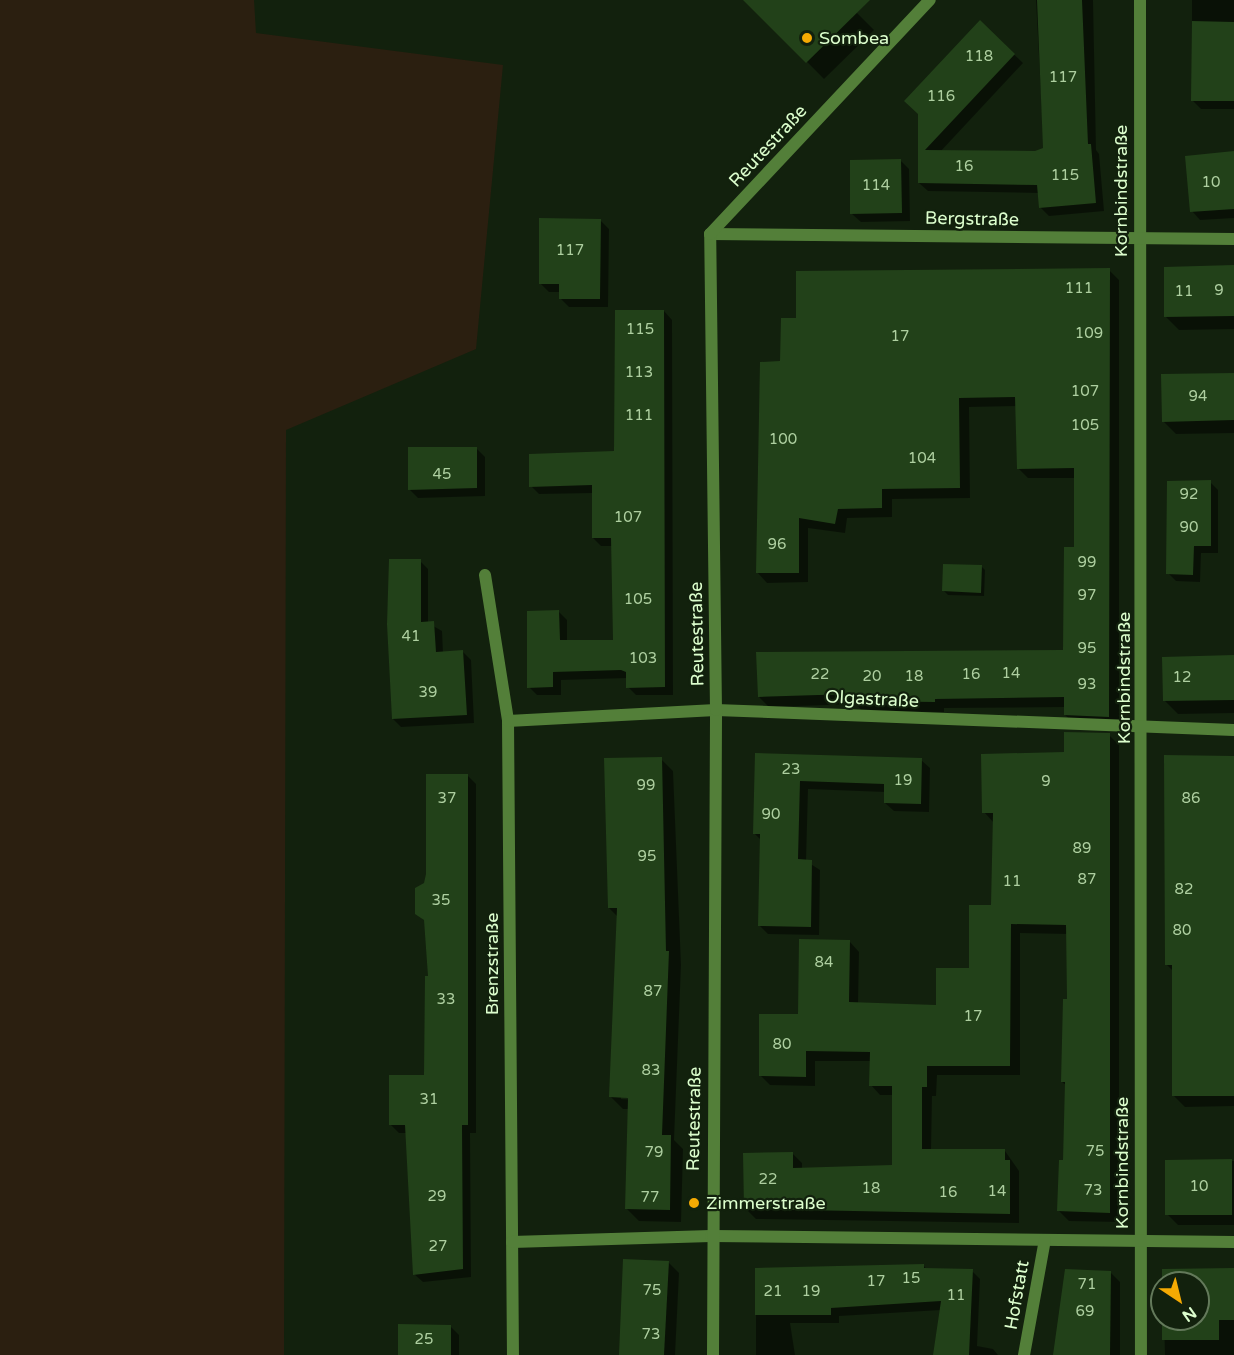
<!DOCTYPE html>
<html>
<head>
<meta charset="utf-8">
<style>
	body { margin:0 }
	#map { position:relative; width:1234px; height:1355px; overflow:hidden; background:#12210d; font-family:"Varela Round",sans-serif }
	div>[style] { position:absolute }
	.green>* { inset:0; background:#2b1f10 }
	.shadow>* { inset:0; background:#0007 }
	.building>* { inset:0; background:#224119 }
	.street>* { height:12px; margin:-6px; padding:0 6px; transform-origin:6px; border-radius:6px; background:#537f39 }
	.dots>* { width:16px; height:16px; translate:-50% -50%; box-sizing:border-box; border:3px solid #12210d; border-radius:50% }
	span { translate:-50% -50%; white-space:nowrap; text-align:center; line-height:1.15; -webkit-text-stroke:4.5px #12210d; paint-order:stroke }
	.number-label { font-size:15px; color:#aecfa0 }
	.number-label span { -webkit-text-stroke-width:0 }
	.poi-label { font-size:18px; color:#dcfecd }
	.left { translate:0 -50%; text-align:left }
	.street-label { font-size:18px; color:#dcfecd }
	.north { position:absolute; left:1150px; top:1271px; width:60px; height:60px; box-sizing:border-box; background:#12210d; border:2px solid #63795a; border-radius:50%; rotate:145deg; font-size:16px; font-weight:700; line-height:24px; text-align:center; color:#dcfecd }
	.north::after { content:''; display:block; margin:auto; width:21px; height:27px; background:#f5aa03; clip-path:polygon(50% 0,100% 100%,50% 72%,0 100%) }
</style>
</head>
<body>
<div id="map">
	<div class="green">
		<i style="clip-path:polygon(0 0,254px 0,256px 33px,503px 65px,476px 349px,286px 430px,284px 1355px,0 1355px)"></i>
	</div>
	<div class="shadow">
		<i style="clip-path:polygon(746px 0,844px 0,874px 30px,824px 79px)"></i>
		<i style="clip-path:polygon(1036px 0,1093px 0,1096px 150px,1099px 154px,1104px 211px,1049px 216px,1040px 207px,1039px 193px,928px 191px,919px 183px,920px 114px,980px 22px,1023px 63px,940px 152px,1035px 153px,1044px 149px)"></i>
		<i style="clip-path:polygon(1192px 0,1234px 0,1234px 109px,1201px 109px,1192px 100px)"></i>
		<i style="clip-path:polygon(1234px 153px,1234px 218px,1200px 220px,1192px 211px)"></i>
		<i style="clip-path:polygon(900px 160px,909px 169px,910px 221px,861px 222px,852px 214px)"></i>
		<i style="clip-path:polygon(600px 220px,609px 229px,608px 307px,569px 307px,561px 299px,561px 292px,549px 292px,540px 283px)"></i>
		<i style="clip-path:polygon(1234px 268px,1234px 329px,1179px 330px,1166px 317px)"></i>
		<i style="clip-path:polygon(1109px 270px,1119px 280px,1119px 726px,1076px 725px,1065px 715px,1065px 707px,944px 708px,944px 712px,862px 711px,856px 704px,769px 707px,759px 697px,1065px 651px,1076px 548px,1075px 478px,1028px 478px,1018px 468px,1017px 406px,969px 407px,970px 498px,892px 499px,892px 517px,847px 518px,845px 533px,808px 528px,808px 582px,767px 583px,757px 572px,781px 363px,798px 319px)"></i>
		<i style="clip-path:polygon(664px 311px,672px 320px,673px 695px,636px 695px,628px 687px,628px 678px,561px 680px,561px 695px,537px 695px,529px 687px,559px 612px,567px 620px,567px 642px,615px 641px,613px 546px,601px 546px,593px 538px,593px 493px,539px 494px,531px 486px,616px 453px)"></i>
		<i style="clip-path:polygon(1234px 375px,1234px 433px,1176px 434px,1163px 421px)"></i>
		<i style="clip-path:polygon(476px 448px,485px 457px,485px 496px,418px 498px,409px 489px)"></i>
		<i style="clip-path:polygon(1210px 482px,1218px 490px,1218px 553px,1201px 553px,1200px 582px,1176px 581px,1168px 573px)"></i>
		<i style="clip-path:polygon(420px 561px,428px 569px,428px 623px,442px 631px,443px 653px,463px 652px,471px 660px,474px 723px,401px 727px,393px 719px)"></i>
		<i style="clip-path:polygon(981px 566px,985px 570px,984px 596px,948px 595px,944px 591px)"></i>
		<i style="clip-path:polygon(1234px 657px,1234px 713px,1178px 714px,1164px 700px)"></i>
		<i style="clip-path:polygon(1109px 735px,1119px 745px,1119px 1222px,1069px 1221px,1059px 1211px,1065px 1162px,1067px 1086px,1062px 1082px,1068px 1001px,1067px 934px,1020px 933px,1020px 1075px,937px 1075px,936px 1096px,932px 1096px,931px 1150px,1005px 1151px,1019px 1171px,1019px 1223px,756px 1219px,746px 1209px,792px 1153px,802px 1163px,802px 1169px,893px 1166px,894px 1095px,880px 1095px,871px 1085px,871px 1061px,815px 1061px,815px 1086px,770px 1085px,760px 1075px,850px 942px,859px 952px,858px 1004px,938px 1006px,970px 969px,992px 906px,994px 823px,984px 812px,1066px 753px)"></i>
		<i style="clip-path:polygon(756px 755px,921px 760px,930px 768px,929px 812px,894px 811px,885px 803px,885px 792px,808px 789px,806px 861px,820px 870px,819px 935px,768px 934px,759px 925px,761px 840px,754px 833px)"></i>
		<i style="clip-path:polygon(1234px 757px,1234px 1106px,1185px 1107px,1174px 1096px,1174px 972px,1166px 964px)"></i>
		<i style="clip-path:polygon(evenodd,661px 759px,673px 771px,681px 965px,674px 1140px,683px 1149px,681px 1222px,639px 1221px,627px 1209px,629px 1109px,623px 1109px,611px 1097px,618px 917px,609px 908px,661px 759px,621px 1096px,635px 1100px,621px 1099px,621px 1096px)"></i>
		<i style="clip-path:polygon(468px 776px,476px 784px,476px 1133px,470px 1133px,471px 1277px,423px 1282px,414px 1274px,407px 1133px,399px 1133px,390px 1124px,426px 1077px,430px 978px,426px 922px,417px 913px)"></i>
		<i style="clip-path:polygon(1167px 1161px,1234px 1161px,1234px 1225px,1178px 1225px,1167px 1214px)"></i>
		<i style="clip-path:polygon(668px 1262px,679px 1273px,675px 1355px,620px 1355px)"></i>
		<i style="clip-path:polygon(924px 1266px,927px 1270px,972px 1271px,980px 1279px,977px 1346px,993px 1349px,998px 1355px,935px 1355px,941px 1310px,839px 1316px,839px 1323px,790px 1323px,795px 1355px,756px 1355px,756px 1270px)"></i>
		<i style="clip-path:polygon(1234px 1271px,1234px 1355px,1165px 1355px,1164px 1319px,1198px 1319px,1198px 1283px,1164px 1283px)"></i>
		<i style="clip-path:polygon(1110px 1272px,1120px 1282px,1120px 1355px,1054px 1355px)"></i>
		<i style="clip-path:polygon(450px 1326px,459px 1335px,459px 1355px,399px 1355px)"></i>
	</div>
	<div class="building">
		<i style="clip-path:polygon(743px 0,870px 0,806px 63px)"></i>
		<i style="clip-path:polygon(1037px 0,1082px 0,1088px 144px,1091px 144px,1096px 203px,1039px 208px,1037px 185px,918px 183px,918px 114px,904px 101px,980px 20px,1015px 54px,925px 150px,1035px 151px,1043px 148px)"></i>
		<i style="clip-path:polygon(1192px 21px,1234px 22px,1234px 101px,1191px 101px)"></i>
		<i style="clip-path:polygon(1234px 151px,1234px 209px,1190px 212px,1185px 156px)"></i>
		<i style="clip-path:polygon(901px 159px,902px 213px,850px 214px,850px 160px)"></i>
		<i style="clip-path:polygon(539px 218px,601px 219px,600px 299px,559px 299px,559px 284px,539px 284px)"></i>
		<i style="clip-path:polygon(1234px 265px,1234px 316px,1164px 317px,1164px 267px)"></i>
		<i style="clip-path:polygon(1110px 268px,1109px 717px,1064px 715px,1064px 697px,935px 699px,935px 702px,851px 701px,851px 694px,758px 697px,756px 652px,1063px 650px,1064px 547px,1074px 547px,1074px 468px,1017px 469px,1015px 397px,959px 398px,960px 488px,882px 489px,882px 508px,838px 509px,835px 524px,799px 518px,799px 573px,756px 573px,760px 362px,780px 361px,781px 318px,796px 318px,796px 271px)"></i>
		<i style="clip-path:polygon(615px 310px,664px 310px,665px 687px,626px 688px,626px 672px,621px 670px,553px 672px,553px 687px,527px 688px,527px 611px,559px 610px,560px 640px,613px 640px,611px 538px,592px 538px,592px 485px,529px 487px,529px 454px,614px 451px)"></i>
		<i style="clip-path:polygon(1234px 373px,1234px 420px,1162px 422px,1161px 374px)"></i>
		<i style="clip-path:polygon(408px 447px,477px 447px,477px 488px,408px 490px)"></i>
		<i style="clip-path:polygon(1211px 480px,1211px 546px,1194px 546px,1193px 575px,1166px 574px,1167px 481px)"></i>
		<i style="clip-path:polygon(389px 559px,421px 559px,421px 622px,434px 621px,436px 652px,463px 650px,467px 715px,392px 719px,387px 624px)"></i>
		<i style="clip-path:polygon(943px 564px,982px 565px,981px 593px,942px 591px)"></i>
		<i style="clip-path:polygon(1234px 655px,1234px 700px,1163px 701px,1162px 657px)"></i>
		<i style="clip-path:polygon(1064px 732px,1110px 733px,1110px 1213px,1057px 1211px,1059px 1160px,1063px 1160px,1065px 1082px,1061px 1082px,1063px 999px,1067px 999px,1066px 925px,1011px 924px,1010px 1066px,927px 1066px,927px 1087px,922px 1087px,922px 1149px,1005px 1149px,1005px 1160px,1010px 1160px,1010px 1214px,744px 1209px,743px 1153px,793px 1152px,793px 1168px,892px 1165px,892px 1086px,869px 1086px,870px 1052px,806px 1051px,806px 1077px,759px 1076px,759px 1014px,798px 1014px,799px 939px,850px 940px,849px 1002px,936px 1005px,936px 968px,969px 968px,969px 905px,991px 905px,993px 813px,982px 813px,981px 754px,1064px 752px)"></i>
		<i style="clip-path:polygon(755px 753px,922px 758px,921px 804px,884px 803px,884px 784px,800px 781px,798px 859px,812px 860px,811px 927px,758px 926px,760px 834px,753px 834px)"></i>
		<i style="clip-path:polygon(1164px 755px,1234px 756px,1234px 1096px,1172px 1096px,1172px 965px,1165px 965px)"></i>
		<i style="clip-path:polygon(662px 757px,666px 951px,669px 951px,662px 1135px,671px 1135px,670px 1210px,625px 1209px,628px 1098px,609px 1097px,617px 908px,608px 908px,604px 758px)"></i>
		<i style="clip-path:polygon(426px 774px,468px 774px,468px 1125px,462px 1125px,463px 1269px,413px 1275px,405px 1125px,389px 1125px,389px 1075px,424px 1075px,425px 976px,428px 976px,424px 920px,415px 914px,415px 888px,424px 883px,426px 874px)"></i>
		<i style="clip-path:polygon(1232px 1159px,1232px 1215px,1165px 1215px,1165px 1160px)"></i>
		<i style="clip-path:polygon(623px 1259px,669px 1261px,664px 1355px,619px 1355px)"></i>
		<i style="clip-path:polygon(924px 1264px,924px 1268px,973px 1269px,969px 1355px,933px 1355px,941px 1301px,831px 1308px,831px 1315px,755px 1315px,755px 1268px)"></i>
		<i style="clip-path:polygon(1234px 1268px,1234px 1320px,1219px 1320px,1219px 1340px,1162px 1340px,1162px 1319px,1198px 1319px,1198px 1283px,1162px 1283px,1162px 1269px)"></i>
		<i style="clip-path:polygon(1065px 1269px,1111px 1271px,1110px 1355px,1053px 1355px)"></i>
		<i style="clip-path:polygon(398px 1324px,451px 1325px,451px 1355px,398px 1355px)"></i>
	</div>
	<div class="street">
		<i style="left:1140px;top:0;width:1355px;rotate:89.96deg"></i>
		<i style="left:710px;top:234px;width:524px;rotate:0.55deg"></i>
		<i style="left:485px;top:575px;width:148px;rotate:81deg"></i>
		<i style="left:508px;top:721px;width:634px;rotate:89.55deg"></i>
		<i style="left:508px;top:721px;width:208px;rotate:-3deg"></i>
		<i style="left:716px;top:710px;width:518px;rotate:2.21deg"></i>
		<i style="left:512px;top:1242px;width:199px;rotate:-1.7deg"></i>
		<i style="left:711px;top:1236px;width:523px;rotate:0.66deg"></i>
		<i style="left:713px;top:1355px;width:645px;rotate:-89.73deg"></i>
		<i style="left:716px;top:710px;width:476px;rotate:-90.7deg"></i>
		<i style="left:710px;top:234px;width:321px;rotate:-46.8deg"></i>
		<i style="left:1024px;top:1355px;width:117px;rotate:-79.7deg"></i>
	</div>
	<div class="dots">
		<i style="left:807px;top:38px;background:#f5aa03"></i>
		<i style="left:694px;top:1203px;background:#f5aa03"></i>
	</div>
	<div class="number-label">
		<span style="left:979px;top:57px">118</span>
		<span style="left:1063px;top:78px">117</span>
		<span style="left:941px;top:97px">116</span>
		<span style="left:964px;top:167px">16</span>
		<span style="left:1065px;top:176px">115</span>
		<span style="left:1211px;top:183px">10</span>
		<span style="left:876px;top:186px">114</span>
		<span style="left:570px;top:251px">117</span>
		<span style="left:1079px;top:289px">111</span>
		<span style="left:1219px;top:291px">9</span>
		<span style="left:1184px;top:292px">11</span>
		<span style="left:640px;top:330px">115</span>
		<span style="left:1089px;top:334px">109</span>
		<span style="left:900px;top:337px">17</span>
		<span style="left:639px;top:373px">113</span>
		<span style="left:1085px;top:392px">107</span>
		<span style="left:1198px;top:397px">94</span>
		<span style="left:639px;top:416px">111</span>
		<span style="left:1085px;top:426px">105</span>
		<span style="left:783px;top:440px">100</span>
		<span style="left:922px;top:459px">104</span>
		<span style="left:442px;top:475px">45</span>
		<span style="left:1189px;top:495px">92</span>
		<span style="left:628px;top:518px">107</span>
		<span style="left:1189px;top:528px">90</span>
		<span style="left:777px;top:545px">96</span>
		<span style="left:1087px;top:563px">99</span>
		<span style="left:1087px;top:596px">97</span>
		<span style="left:638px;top:600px">105</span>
		<span style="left:411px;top:637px">41</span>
		<span style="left:1087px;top:649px">95</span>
		<span style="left:643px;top:659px">103</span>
		<span style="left:1011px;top:674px">14</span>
		<span style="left:820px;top:675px">22</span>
		<span style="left:971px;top:675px">16</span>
		<span style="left:872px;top:677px">20</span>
		<span style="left:914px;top:677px">18</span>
		<span style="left:1182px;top:678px">12</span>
		<span style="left:1087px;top:685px">93</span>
		<span style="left:428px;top:693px">39</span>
		<span style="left:791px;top:770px">23</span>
		<span style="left:903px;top:781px">19</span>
		<span style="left:1046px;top:782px">9</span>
		<span style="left:646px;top:786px">99</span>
		<span style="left:447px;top:799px">37</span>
		<span style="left:1191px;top:799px">86</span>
		<span style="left:771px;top:815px">90</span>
		<span style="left:1082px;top:849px">89</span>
		<span style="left:647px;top:857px">95</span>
		<span style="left:1087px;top:880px">87</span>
		<span style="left:1012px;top:882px">11</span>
		<span style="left:1184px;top:890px">82</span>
		<span style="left:441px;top:901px">35</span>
		<span style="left:1182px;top:931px">80</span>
		<span style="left:824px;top:963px">84</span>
		<span style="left:653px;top:992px">87</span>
		<span style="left:446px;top:1000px">33</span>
		<span style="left:973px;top:1017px">17</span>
		<span style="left:782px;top:1045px">80</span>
		<span style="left:651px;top:1071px">83</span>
		<span style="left:429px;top:1100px">31</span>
		<span style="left:1095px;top:1152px">75</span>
		<span style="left:654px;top:1153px">79</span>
		<span style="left:768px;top:1180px">22</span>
		<span style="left:1199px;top:1187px">10</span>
		<span style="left:871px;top:1189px">18</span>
		<span style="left:1093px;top:1191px">73</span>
		<span style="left:997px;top:1192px">14</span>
		<span style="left:948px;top:1193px">16</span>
		<span style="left:437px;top:1197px">29</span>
		<span style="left:650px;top:1198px">77</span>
		<span style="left:438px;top:1247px">27</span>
		<span style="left:911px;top:1279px">15</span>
		<span style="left:876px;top:1282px">17</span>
		<span style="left:1087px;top:1285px">71</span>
		<span style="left:652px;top:1291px">75</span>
		<span style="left:773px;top:1292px">21</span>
		<span style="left:811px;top:1292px">19</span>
		<span style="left:956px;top:1296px">11</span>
		<span style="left:1085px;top:1312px">69</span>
		<span style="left:651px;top:1335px">73</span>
		<span style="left:424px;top:1340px">25</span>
	</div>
	<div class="poi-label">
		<span class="left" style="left:819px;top:38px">Sombea</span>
		<span class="left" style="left:706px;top:1203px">Zimmerstraße</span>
	</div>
	<div class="street-label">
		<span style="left:768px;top:146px;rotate:-47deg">Reutestraße</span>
		<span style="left:1121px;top:191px;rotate:-90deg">Kornbindstraße</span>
		<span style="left:972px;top:219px;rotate:1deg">Bergstraße</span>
		<span style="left:697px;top:634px;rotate:-91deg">Reutestraße</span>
		<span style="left:1124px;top:678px;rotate:-90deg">Kornbindstraße</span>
		<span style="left:872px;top:699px;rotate:3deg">Olgastraße</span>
		<span style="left:492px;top:964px;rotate:-90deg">Brenzstraße</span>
		<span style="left:694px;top:1119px;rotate:-89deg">Reutestraße</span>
		<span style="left:1122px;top:1163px;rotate:-90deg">Kornbindstraße</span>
		<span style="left:1017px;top:1295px;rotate:-80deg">Hofstatt</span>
	</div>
	<div class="north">N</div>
</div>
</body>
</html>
